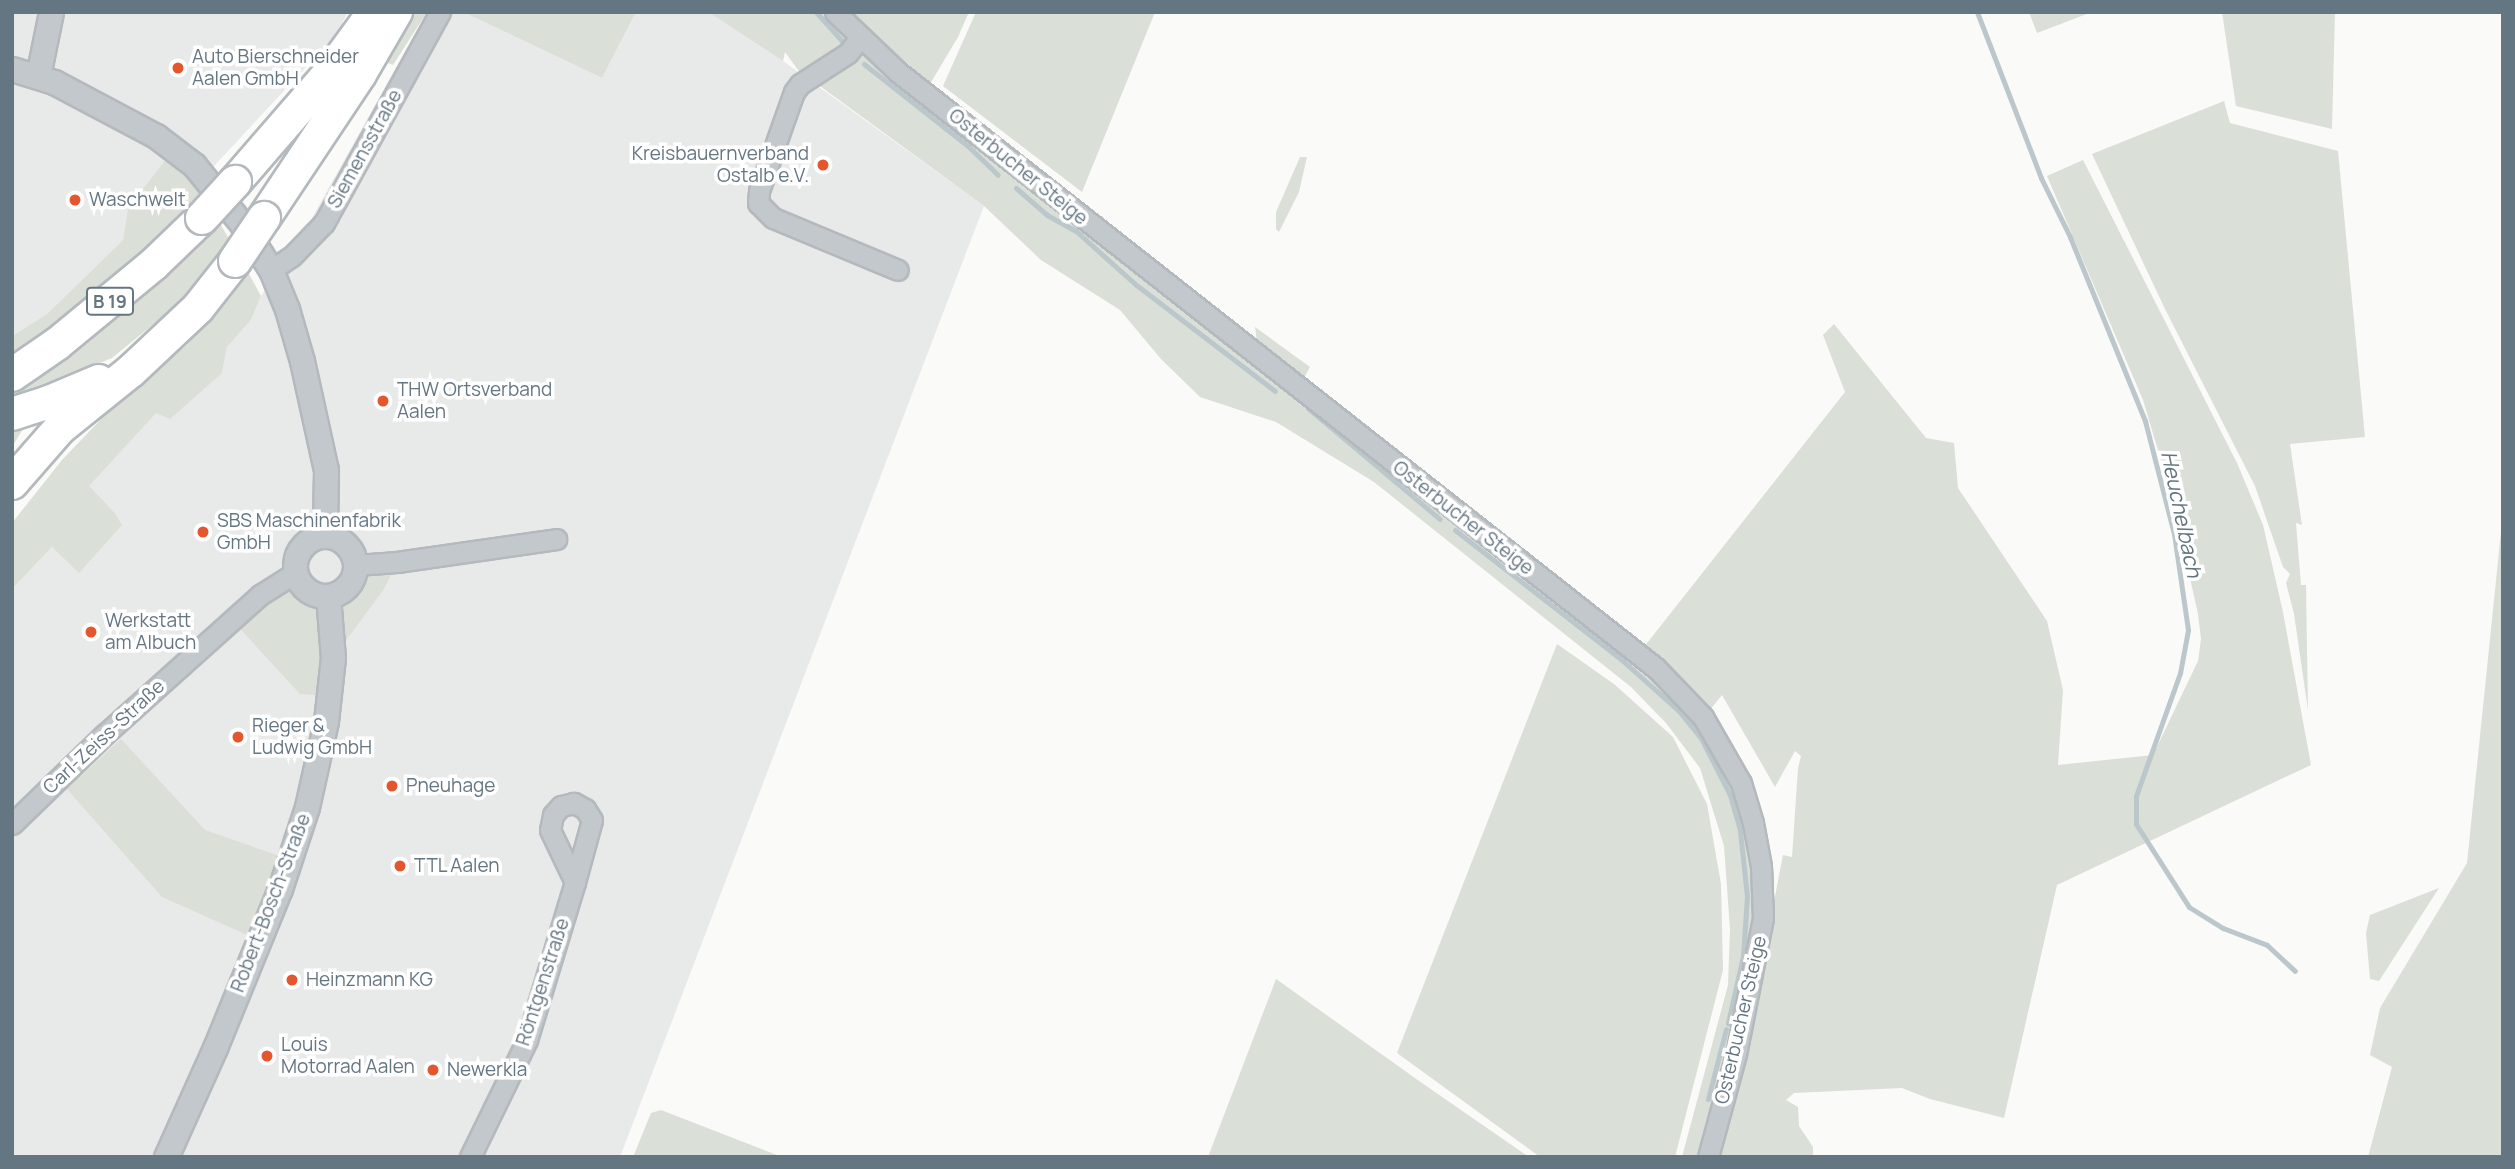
<!DOCTYPE html>
<html>
<head>
<meta charset="utf-8">
<style>
	body { margin:0 }
	#map { position:relative; width:2515px; height:1169px; overflow:hidden; background:#fafaf8; font-family:Manrope,sans-serif }
	div>[style] { position:absolute }
	.built>* { inset:0; background:#e8e9e9 }
	.green>* { inset:0; background:#dadfd7 }
	.stream>* { height:5px; margin:-2.5px; padding:0 2.5px; transform-origin:2.5px; border-radius:2.5px; background:#bbc7cb }
	.roads { filter:drop-shadow(2px 0 #b4b9bd) drop-shadow(-2px 0 #b4b9bd) drop-shadow(0 2px #b4b9bd) drop-shadow(0 -2px #b4b9bd) }
	.minor>* { height:19px; margin:-9.5px; padding:0 9.5px; transform-origin:9.5px; border-radius:9.5px; background:#c3c8cc }
	.tertiary>* { height:23px; margin:-11.5px; padding:0 11.5px; transform-origin:11.5px; border-radius:11.5px; background:#c3c8cc }
	.tertiary>.ring { margin:-11.5px; padding:0; box-sizing:content-box; background:none; border:23px solid #c3c8cc; border-radius:50% }
	.trunk>* { height:32px; margin:-16px; padding:0 16px; transform-origin:16px; border-radius:16px; background:#fff }
	.bridges { filter:drop-shadow(2px 0 #b4b9bd) drop-shadow(-2px 0 #b4b9bd) drop-shadow(0 2px #b4b9bd) drop-shadow(0 -2px #b4b9bd) }
	.trunk-bridge>* { height:32px; margin:-16px; padding:0 16px; transform-origin:16px; border-radius:16px; background:#fff }
	.dots>* { width:19px; height:19px; translate:-50% -50%; box-sizing:border-box; border:4px solid #fff; border-radius:50% }
	span { translate:-50% -50%; white-space:nowrap; text-align:center; line-height:1.15; -webkit-text-stroke:7px #fff; paint-order:stroke }
	.shield-label span { padding:2px 5px; background:#fff; border:2px solid; border-radius:5px; -webkit-text-stroke-width:0 }
	.shield-label { font-size:18px; color:#657683; font-weight:700 }
	.poi-label { font-size:19px; color:#657683 }
	.left { translate:0 -50%; text-align:left }
	.right { translate:-100% -50%; text-align:right }
	.street-label { font-size:19px; color:#657683 }
	.water-label { font-size:21px; color:#60757c; font-style:italic }
	.frame { position:absolute; inset:0; border:14px solid #657683; pointer-events:none }
</style>
</head>
<body>
<div id="map">
	<div class="built">
		<i style="clip-path:polygon(12px 12px,348px 12px,335px 36px,215px 165px,196px 182px,128px 208px,123px 240px,47px 314px,12px 336px)"></i>
		<i style="clip-path:polygon(427px 12px,463px 12px,602px 78px,636px 12px,708px 12px,783px 61px,984px 206px,620px 1157px,12px 1157px,12px 589px,52px 547px,79px 572px,114px 512px,88px 486px,156px 412px,222px 373px,227px 347px,251px 320px,261px 296px,308px 225px)"></i>
	</div>
	<div class="green">
		<i style="clip-path:polygon(409px 12px,427px 12px,393px 65px,383px 61px)"></i>
		<i style="clip-path:polygon(463px 12px,636px 12px,602px 78px)"></i>
		<i style="clip-path:polygon(708px 12px,822px 12px,843px 35px,926px 106px,1608px 642px,1659px 684px,1693px 717px,1714px 748px,1740px 812px,1748px 842px,1755px 918px,1727px 1054px,1700px 1157px,1682px 1157px,1728px 985px,1730px 929px,1724px 846px,1700px 768px,1666px 723px,1631px 687px,1374px 482px,1276px 422px,1200px 397px,1161px 359px,1120px 310px,1041px 260px,984px 206px,798px 70px,785px 52px,783px 61px)"></i>
		<i style="clip-path:polygon(850px 12px,969px 12px,958px 37px,930px 84px)"></i>
		<i style="clip-path:polygon(976px 12px,1155px 12px,1082px 192px,943px 86px)"></i>
		<i style="clip-path:polygon(2029px 12px,2092px 12px,2037px 33px)"></i>
		<i style="clip-path:polygon(2222px 12px,2335px 12px,2332px 129px,2236px 106px)"></i>
		<i style="clip-path:polygon(2224px 101px,2230px 123px,2338px 151px,2365px 437px,2290px 444px,2302px 525px,2296px 523px,2301px 585px,2306px 585px,2308px 710px,2294px 614px,2286px 583px,2290px 574px,2283px 567px,2255px 486px,2165px 309px,2092px 154px)"></i>
		<i style="clip-path:polygon(168px 157px,196px 182px,229px 239px,209px 270px,172px 309px,112px 358px,51px 383px,12px 447px,12px 336px,47px 314px,123px 240px,128px 208px)"></i>
		<i style="clip-path:polygon(1300px 157px,1307px 157px,1299px 192px,1279px 232px,1276px 229px,1276px 212px)"></i>
		<i style="clip-path:polygon(2083px 160px,2237px 463px,2263px 525px,2283px 612px,2311px 765px,2057px 885px,2004px 1118px,1930px 1099px,1902px 1088px,1794px 1093px,1786px 1100px,1798px 1107px,1799px 1126px,1813px 1147px,1813px 1157px,1716px 1157px,1748px 1036px,1783px 855px,1792px 857px,1798px 768px,1801px 756px,1795px 751px,1775px 787px,1722px 695px,1709px 711px,1644px 647px,1845px 392px,1823px 335px,1834px 324px,1926px 438px,1954px 443px,1958px 488px,2047px 621px,2063px 690px,2058px 765px,2153px 755px,2198px 661px,2201px 639px,2198px 614px,2172px 497px,2143px 400px,2047px 176px)"></i>
		<i style="clip-path:polygon(248px 272px,261px 296px,251px 320px,227px 347px,222px 373px,170px 419px,156px 413px,89px 486px,114px 512px,122px 525px,79px 573px,52px 547px,12px 589px,12px 523px,62px 460px,128px 391px,187px 345px)"></i>
		<i style="clip-path:polygon(1255px 327px,1310px 367px,1304px 378px,1257px 341px)"></i>
		<i style="clip-path:polygon(2503px 512px,2503px 1157px,2368px 1157px,2392px 1067px,2370px 1055px,2380px 1008px,2467px 863px)"></i>
		<i style="clip-path:polygon(397px 562px,384px 589px,333px 658px,329px 696px,300px 694px,232px 620px,295px 573px,307px 591px,328px 596px,347px 587px,356px 565px)"></i>
		<i style="clip-path:polygon(1557px 644px,1614px 684px,1673px 737px,1707px 804px,1721px 884px,1723px 970px,1675px 1157px,1540px 1157px,1397px 1053px)"></i>
		<i style="clip-path:polygon(121px 739px,205px 830px,285px 858px,254px 938px,162px 897px,67px 789px)"></i>
		<i style="clip-path:polygon(2439px 888px,2379px 981px,2370px 979px,2366px 933px,2370px 915px)"></i>
		<i style="clip-path:polygon(1276px 979px,1422px 1083px,1529px 1157px,1208px 1157px)"></i>
		<i style="clip-path:polygon(661px 1110px,782px 1157px,633px 1157px,651px 1113px)"></i>
	</div>
	<div class="stream">
		<i style="left:816px;top:12px;width:38px;rotate:48deg"></i>
		<i style="left:1977px;top:12px;width:178px;rotate:68.9deg"></i>
		<i style="left:2041px;top:178px;width:66px;rotate:63.8deg"></i>
		<i style="left:2070px;top:237px;width:199px;rotate:67.8deg"></i>
		<i style="left:2145px;top:421px;width:117px;rotate:75.6deg"></i>
		<i style="left:2174px;top:534px;width:97px;rotate:81.7deg"></i>
		<i style="left:2188px;top:630px;width:44px;rotate:100.5deg"></i>
		<i style="left:2180px;top:673px;width:131px;rotate:109.7deg"></i>
		<i style="left:2136px;top:796px;width:28px;rotate:90deg"></i>
		<i style="left:2136px;top:824px;width:98px;rotate:57.4deg"></i>
		<i style="left:2189px;top:907px;width:40px;rotate:32deg"></i>
		<i style="left:2223px;top:928px;width:47px;rotate:21.1deg"></i>
		<i style="left:2267px;top:945px;width:38px;rotate:43deg"></i>
		<i style="left:864px;top:64px;width:134px;rotate:38.3deg"></i>
		<i style="left:969px;top:147px;width:40px;rotate:44deg"></i>
		<i style="left:1016px;top:188px;width:41px;rotate:41.1deg"></i>
		<i style="left:1047px;top:215px;width:33px;rotate:29deg"></i>
		<i style="left:1076px;top:231px;width:79px;rotate:41.9deg"></i>
		<i style="left:1135px;top:284px;width:176px;rotate:37.4deg"></i>
		<i style="left:1308px;top:408px;width:172px;rotate:40.1deg"></i>
		<i style="left:1455px;top:530px;width:213px;rotate:37.9deg"></i>
		<i style="left:1623px;top:661px;width:75px;rotate:41.8deg"></i>
		<i style="left:1679px;top:711px;width:35px;rotate:51deg"></i>
		<i style="left:1701px;top:738px;width:64px;rotate:63deg"></i>
		<i style="left:1730px;top:795px;width:37px;rotate:74deg"></i>
		<i style="left:1740px;top:831px;width:65px;rotate:83.9deg"></i>
		<i style="left:1747px;top:896px;width:60px;rotate:93.8deg"></i>
		<i style="left:1743px;top:956px;width:69px;rotate:102.6deg"></i>
		<i style="left:1708px;top:1099px;width:72px;rotate:-75.6deg"></i>
	</div>
	<div class="roads">
		<div class="minor">
			<i style="left:835px;top:12px;width:87px;rotate:43.6deg"></i>
			<i style="left:898px;top:72px;width:964px;rotate:38.18deg"></i>
			<i style="left:1656px;top:668px;width:68px;rotate:46.2deg"></i>
			<i style="left:1703px;top:717px;width:76px;rotate:60.1deg"></i>
			<i style="left:1741px;top:783px;width:42px;rotate:73.3deg"></i>
			<i style="left:1753px;top:823px;width:44px;rotate:79.5deg"></i>
			<i style="left:1761px;top:866px;width:52px;rotate:87.8deg"></i>
			<i style="left:1763px;top:918px;width:139px;rotate:101.2deg"></i>
			<i style="left:1736px;top:1054px;width:107px;rotate:105.2deg"></i>
			<i style="left:860px;top:38px;width:19px;rotate:129deg"></i>
			<i style="left:848px;top:53px;width:57px;rotate:147.1deg"></i>
			<i style="left:800px;top:84px;width:10px;rotate:127deg"></i>
			<i style="left:794px;top:92px;width:105px;rotate:109.5deg"></i>
			<i style="left:759px;top:191px;width:12px;rotate:95deg"></i>
			<i style="left:758px;top:203px;width:21px;rotate:45deg"></i>
			<i style="left:773px;top:218px;width:135px;rotate:22.6deg"></i>
			<i style="left:271px;top:270px;width:25px;rotate:-34deg"></i>
			<i style="left:292px;top:256px;width:46px;rotate:-45.9deg"></i>
			<i style="left:324px;top:223px;width:241px;rotate:-61.2deg"></i>
			<i style="left:356px;top:565px;width:41px;rotate:-4.2deg"></i>
			<i style="left:397px;top:562px;width:161px;rotate:-8.2deg"></i>
			<i style="left:12px;top:824px;width:128px;rotate:-44.1deg"></i>
			<i style="left:104px;top:735px;width:210px;rotate:-41.9deg"></i>
			<i style="left:260px;top:595px;width:41px;rotate:-32.2deg"></i>
			<i style="left:470px;top:1157px;width:130px;rotate:-64deg"></i>
			<i style="left:527px;top:1040px;width:165px;rotate:-73.1deg"></i>
			<i style="left:575px;top:882px;width:64px;rotate:-74.7deg"></i>
			<i style="left:592px;top:820px;width:13px;rotate:-122deg"></i>
			<i style="left:585px;top:809px;width:13px;rotate:-151deg"></i>
			<i style="left:574px;top:803px;width:13px;rotate:167deg"></i>
			<i style="left:561px;top:806px;width:12px;rotate:132deg"></i>
			<i style="left:553px;top:815px;width:15px;rotate:101deg"></i>
			<i style="left:550px;top:830px;width:58px;rotate:64.3deg"></i>
		</div>
		<div class="tertiary">
			<i style="left:12px;top:69px;width:44px;rotate:17.2deg"></i>
			<i style="left:54px;top:82px;width:115px;rotate:27.9deg"></i>
			<i style="left:156px;top:136px;width:48px;rotate:37.3deg"></i>
			<i style="left:194px;top:165px;width:76px;rotate:50.9deg"></i>
			<i style="left:242px;top:224px;width:54px;rotate:57.8deg"></i>
			<i style="left:271px;top:270px;width:42px;rotate:67.7deg"></i>
			<i style="left:287px;top:309px;width:54px;rotate:73.9deg"></i>
			<i style="left:302px;top:361px;width:112px;rotate:77.6deg"></i>
			<i style="left:326px;top:470px;width:65px;rotate:90.9deg"></i>
			<i style="left:38px;top:76px;width:65px;rotate:-78.5deg"></i>
			<i class="ring" style="left:295px;top:536px;width:37px;height:37px"></i>
			<i style="left:166px;top:1157px;width:120px;rotate:-65.8deg"></i>
			<i style="left:215px;top:1048px;width:172px;rotate:-67.8deg"></i>
			<i style="left:280px;top:889px;width:86px;rotate:-71.8deg"></i>
			<i style="left:307px;top:807px;width:88px;rotate:-77.5deg"></i>
			<i style="left:326px;top:721px;width:63px;rotate:-83.7deg"></i>
			<i style="left:333px;top:658px;width:62px;rotate:-94.6deg"></i>
		</div>
		<div class="trunk">
			<i style="left:235px;top:182px;width:147px;rotate:-49.1deg"></i>
			<i style="left:331px;top:71px;width:73px;rotate:-53.9deg"></i>
			<i style="left:264px;top:218px;width:173px;rotate:-56.3deg"></i>
			<i style="left:360px;top:74px;width:72px;rotate:-59.9deg"></i>
			<i style="left:12px;top:375px;width:55px;rotate:-34.6deg"></i>
			<i style="left:57px;top:344px;width:126px;rotate:-39.5deg"></i>
			<i style="left:154px;top:264px;width:66px;rotate:-43.8deg"></i>
			<i style="left:12px;top:414px;width:39px;rotate:-18deg"></i>
			<i style="left:49px;top:402px;width:54px;rotate:-22.8deg"></i>
			<i style="left:12px;top:483px;width:73px;rotate:-48.9deg"></i>
			<i style="left:60px;top:428px;width:91px;rotate:-38.8deg"></i>
			<i style="left:131px;top:371px;width:92px;rotate:-43.2deg"></i>
			<i style="left:198px;top:308px;width:60px;rotate:-51.8deg"></i>
		</div>
	</div>
	<div class="bridges">
		<div class="trunk-bridge">
			<i style="left:202px;top:218px;width:49px;rotate:-47.5deg"></i>
			<i style="left:235px;top:261px;width:52px;rotate:-56deg"></i>
		</div>
	</div>
	<div class="dots">
		<i style="left:178px;top:68px;background:#e4572e"></i>
		<i style="left:823px;top:165px;background:#e4572e"></i>
		<i style="left:75px;top:200px;background:#e4572e"></i>
		<i style="left:383px;top:401px;background:#e4572e"></i>
		<i style="left:203px;top:532px;background:#e4572e"></i>
		<i style="left:91px;top:632px;background:#e4572e"></i>
		<i style="left:238px;top:737px;background:#e4572e"></i>
		<i style="left:392px;top:786px;background:#e4572e"></i>
		<i style="left:400px;top:866px;background:#e4572e"></i>
		<i style="left:292px;top:980px;background:#e4572e"></i>
		<i style="left:267px;top:1056px;background:#e4572e"></i>
		<i style="left:433px;top:1070px;background:#e4572e"></i>
	</div>
	<div class="shield-label">
		<span style="left:110px;top:301px">B 19</span>
	</div>
	<div class="poi-label">
		<span class="left" style="left:192px;top:68px">Auto Bierschneider<br>Aalen GmbH</span>
		<span class="right" style="left:809px;top:165px">Kreisbauernverband<br>Ostalb e.V.</span>
		<span class="left" style="left:89px;top:200px">Waschwelt</span>
		<span class="left" style="left:397px;top:401px">THW Ortsverband<br>Aalen</span>
		<span class="left" style="left:217px;top:532px">SBS Maschinenfabrik<br>GmbH</span>
		<span class="left" style="left:105px;top:632px">Werkstatt<br>am Albuch</span>
		<span class="left" style="left:252px;top:737px">Rieger &amp;<br>Ludwig GmbH</span>
		<span class="left" style="left:406px;top:786px">Pneuhage</span>
		<span class="left" style="left:414px;top:866px">TTL Aalen</span>
		<span class="left" style="left:306px;top:980px">Heinzmann KG</span>
		<span class="left" style="left:281px;top:1056px">Louis<br>Motorrad Aalen</span>
		<span class="left" style="left:447px;top:1070px">Newerkla</span>
	</div>
	<div class="street-label">
		<span style="left:365px;top:149px;rotate:-61deg">Siemensstraße</span>
		<span style="left:1018px;top:167px;rotate:39deg">Osterbucher Steige</span>
		<span style="left:1463px;top:518px;rotate:38deg">Osterbucher Steige</span>
		<span style="left:104px;top:737px;rotate:-43deg">Carl-Zeiss-Straße</span>
		<span style="left:271px;top:903px;rotate:-69deg">Robert-Bosch-Straße</span>
		<span style="left:543px;top:982px;rotate:-72deg">Röntgenstraße</span>
		<span style="left:1741px;top:1020px;rotate:-77deg">Osterbucher Steige</span>
	</div>
	<div class="water-label">
		<span style="left:2182px;top:514px;rotate:78deg">Heuchelbach</span>
	</div>
	<div class="frame"></div>
</div>
</body>
</html>
